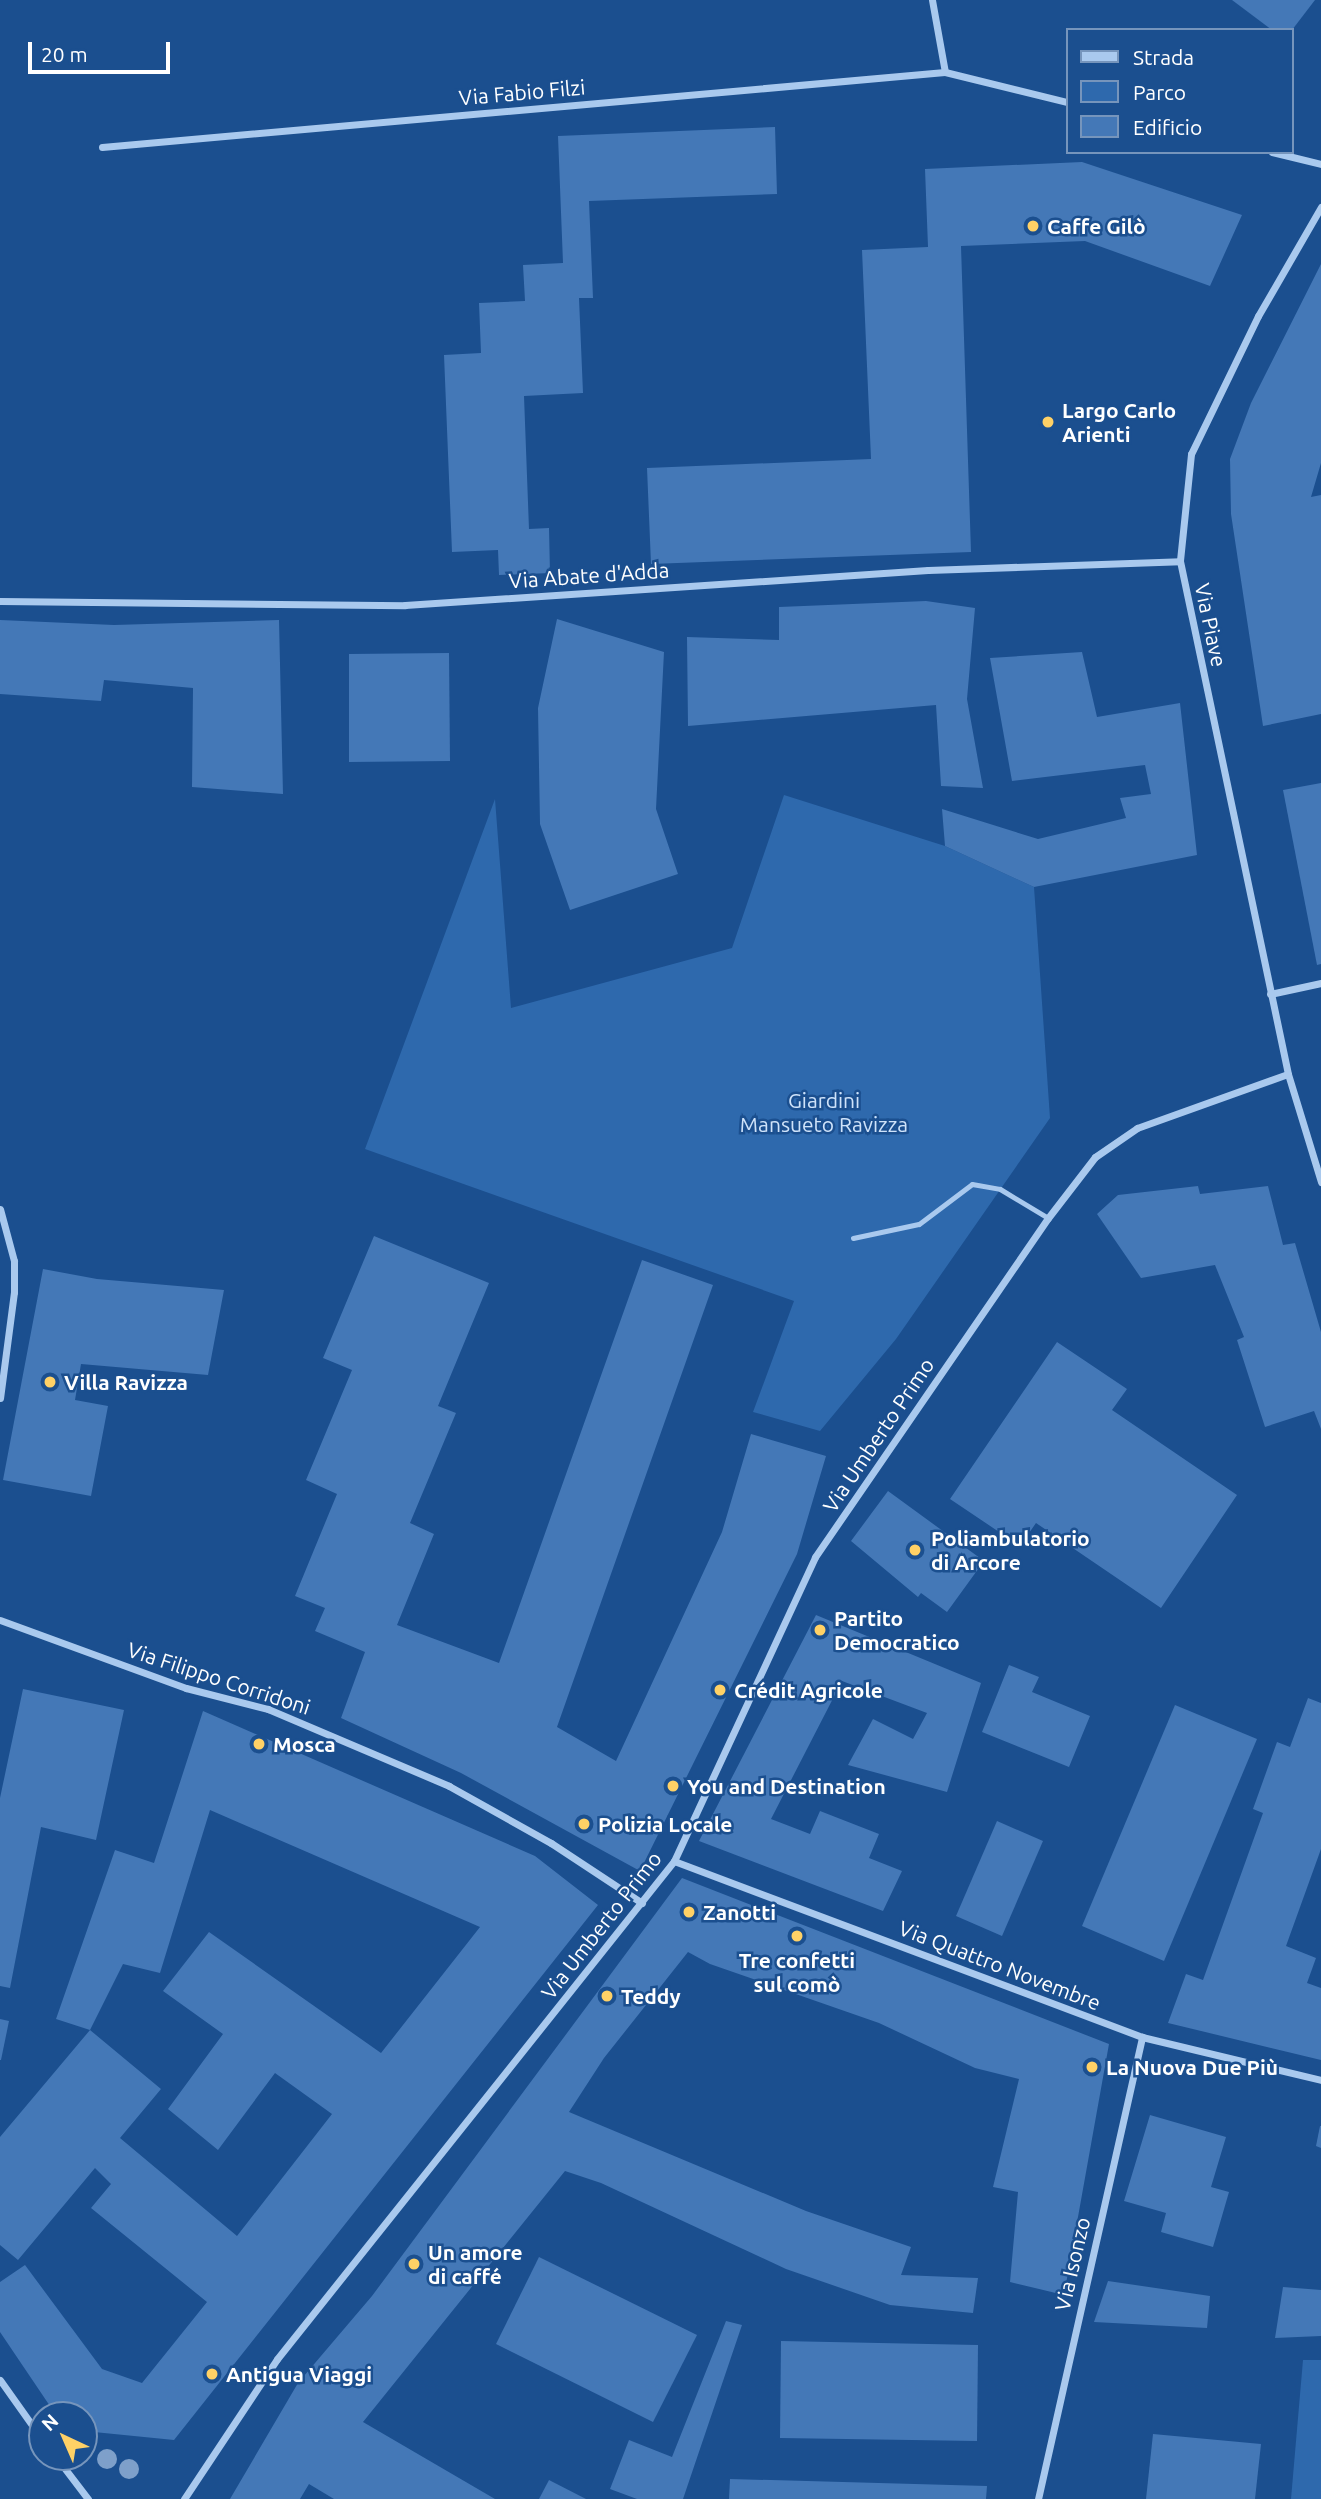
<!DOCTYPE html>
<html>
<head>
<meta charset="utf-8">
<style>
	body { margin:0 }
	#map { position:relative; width:1321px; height:2499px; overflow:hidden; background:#1b4f8f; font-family:Ubuntu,sans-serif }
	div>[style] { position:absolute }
	.green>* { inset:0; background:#2e69ad }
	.building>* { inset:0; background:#4478b7 }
	.lane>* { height:5px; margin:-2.5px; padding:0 2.5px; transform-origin:2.5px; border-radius:2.5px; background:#a9c9ee }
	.street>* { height:7px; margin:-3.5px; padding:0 3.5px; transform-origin:3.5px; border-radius:3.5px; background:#a9c9ee }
	.trees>* { width:20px; height:20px; margin:-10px; border-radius:50%; background:#7ea0ca }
	.dots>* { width:19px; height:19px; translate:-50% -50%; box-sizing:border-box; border:4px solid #1b4f8f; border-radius:50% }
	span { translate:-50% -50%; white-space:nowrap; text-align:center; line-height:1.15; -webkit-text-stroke:5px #1b4f8f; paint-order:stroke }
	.street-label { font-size:21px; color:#fff }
	.poi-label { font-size:21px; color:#fff; font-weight:700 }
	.left { translate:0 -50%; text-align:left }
	.park-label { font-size:21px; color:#cfe3fa }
	.legend { position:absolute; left:1066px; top:28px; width:228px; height:126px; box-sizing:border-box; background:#1b4f8f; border:2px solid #7695bc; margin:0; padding:9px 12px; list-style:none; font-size:21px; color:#fff }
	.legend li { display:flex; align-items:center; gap:14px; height:35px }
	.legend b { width:35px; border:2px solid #7695bc }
	.north { position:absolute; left:28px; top:2401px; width:70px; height:70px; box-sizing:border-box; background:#1b4f8f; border:2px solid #7695bc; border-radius:50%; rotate:316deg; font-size:19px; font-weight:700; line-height:28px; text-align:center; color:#fff }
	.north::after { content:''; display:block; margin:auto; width:24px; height:32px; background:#ffd166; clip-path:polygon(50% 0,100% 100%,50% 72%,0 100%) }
	.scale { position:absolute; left:28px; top:42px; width:142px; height:32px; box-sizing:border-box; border:4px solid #fff; border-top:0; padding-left:9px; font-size:21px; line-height:24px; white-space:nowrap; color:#fff; -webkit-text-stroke:5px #1b4f8f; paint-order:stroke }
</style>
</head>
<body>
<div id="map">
	<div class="green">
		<i style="clip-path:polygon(784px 795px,945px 846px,1034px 887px,1050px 1118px,896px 1339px,820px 1431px,753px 1412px,794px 1301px,365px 1149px,495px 799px,511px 1008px,732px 948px)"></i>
		<i style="clip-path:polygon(1303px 2360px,1321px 2360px,1321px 2499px,1291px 2499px)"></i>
	</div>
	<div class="building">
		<i style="clip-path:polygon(1232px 0,1315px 0,1292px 30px,1272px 30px)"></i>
		<i style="clip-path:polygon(775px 127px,777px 194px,589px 201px,593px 298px,579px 298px,583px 393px,524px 396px,529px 529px,549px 528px,550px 573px,499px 575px,498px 550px,452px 552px,444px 355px,481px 353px,479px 303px,525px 301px,523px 265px,563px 263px,558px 136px)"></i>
		<i style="clip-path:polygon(1082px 162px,1242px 215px,1210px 286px,1085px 241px,961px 246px,971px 552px,651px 564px,647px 468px,871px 459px,862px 250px,928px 247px,925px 169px)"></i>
		<i style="clip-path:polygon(1321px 264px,1321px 463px,1311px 497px,1321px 495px,1321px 714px,1263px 726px,1231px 514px,1230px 459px,1251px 403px)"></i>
		<i style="clip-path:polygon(926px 601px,975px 608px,967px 699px,983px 788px,941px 786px,936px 705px,688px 726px,687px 637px,779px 640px,779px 607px)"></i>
		<i style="clip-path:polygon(557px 619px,664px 652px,656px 809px,678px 874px,570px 910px,540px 824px,538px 708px)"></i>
		<i style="clip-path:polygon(0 620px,114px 625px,279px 620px,283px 794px,192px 787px,193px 688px,104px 680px,101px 701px,0 694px)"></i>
		<i style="clip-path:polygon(1082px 652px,1097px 717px,1180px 703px,1197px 855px,1034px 887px,945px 846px,942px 809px,1038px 839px,1126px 818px,1120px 798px,1151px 794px,1145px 765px,1012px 781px,990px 658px)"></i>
		<i style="clip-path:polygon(449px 653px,450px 761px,349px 762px,349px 654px)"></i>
		<i style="clip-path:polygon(1321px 783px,1321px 964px,1317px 965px,1283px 790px)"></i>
		<i style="clip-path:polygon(1198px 1186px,1200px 1194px,1268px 1186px,1283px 1245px,1295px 1243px,1321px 1332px,1321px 1429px,1314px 1411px,1265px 1427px,1237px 1340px,1244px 1337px,1215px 1265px,1141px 1278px,1097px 1214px,1118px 1195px)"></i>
		<i style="clip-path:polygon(374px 1236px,489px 1283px,438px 1406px,456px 1413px,410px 1523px,434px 1534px,397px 1625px,499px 1663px,642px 1260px,713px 1285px,557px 1727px,616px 1761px,722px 1532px,751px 1434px,826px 1456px,797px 1554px,640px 1871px,461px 1773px,341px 1718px,365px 1652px,315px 1631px,325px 1608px,295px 1596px,337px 1494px,306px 1480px,352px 1370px,323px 1358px)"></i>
		<i style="clip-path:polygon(43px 1269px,97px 1279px,224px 1290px,208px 1375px,81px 1364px,75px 1400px,108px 1406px,91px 1496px,3px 1480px)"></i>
		<i style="clip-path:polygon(1057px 1342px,1127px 1389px,1112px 1410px,1237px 1495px,1161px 1608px,1036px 1523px,1020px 1546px,950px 1499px)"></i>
		<i style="clip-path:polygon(888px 1491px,984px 1561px,947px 1612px,921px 1593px,918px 1597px,851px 1541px)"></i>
		<i style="clip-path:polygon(816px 1615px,981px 1683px,947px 1792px,848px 1765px,873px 1719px,913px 1739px,927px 1713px,842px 1681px,771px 1819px,810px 1834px,820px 1811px,879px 1834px,869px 1858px,902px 1871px,883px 1911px,699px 1841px)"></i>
		<i style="clip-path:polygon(1009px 1665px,1039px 1677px,1032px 1692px,1090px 1716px,1069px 1767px,982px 1732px)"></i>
		<i style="clip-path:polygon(23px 1689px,124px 1710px,96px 1840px,41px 1827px,10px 1988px,0 1986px,0 1798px)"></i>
		<i style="clip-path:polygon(1308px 1698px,1321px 1703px,1321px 1849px,1286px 1946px,1316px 1958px,1307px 1983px,1321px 1988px,1321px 2060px,1168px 2023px,1186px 1974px,1203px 1980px,1263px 1813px,1253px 1809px,1277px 1742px,1290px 1747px)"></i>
		<i style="clip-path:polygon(1175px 1705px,1257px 1739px,1164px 1961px,1082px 1926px)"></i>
		<i style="clip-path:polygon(evenodd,203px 1711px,535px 1856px,598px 1905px,174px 2440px,84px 2431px,84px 2415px,56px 2415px,0 2332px,0 2282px,25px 2265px,102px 2369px,142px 2383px,207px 2302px,91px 2208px,111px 2184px,95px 2168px,18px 2260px,0 2245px,0 2137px,90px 2030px,56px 2019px,115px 1850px,154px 1863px,203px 1711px,210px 1810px,480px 1927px,381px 2053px,209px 1932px,163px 1991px,223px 2034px,168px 2109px,218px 2150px,275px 2073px,332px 2114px,237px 2236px,120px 2138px,161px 2089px,90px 2030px,123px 1964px,160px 1973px,210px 1810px)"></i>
		<i style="clip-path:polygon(997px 1821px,1043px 1841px,1002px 1936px,956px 1916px)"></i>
		<i style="clip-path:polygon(682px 1878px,1109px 2044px,1064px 2295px,1010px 2282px,1018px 2192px,993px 2187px,1019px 2079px,975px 2068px,879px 2023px,710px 1964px,688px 1952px,604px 2058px,569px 2112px,806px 2211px,911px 2247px,901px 2275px,978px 2278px,973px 2313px,890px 2305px,786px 2269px,601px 2183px,565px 2171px,363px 2422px,495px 2499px,334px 2499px,309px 2484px,300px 2499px,230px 2499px,298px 2383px,372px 2296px)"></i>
		<i style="clip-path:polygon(0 2019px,9px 2021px,1px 2060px,0 2060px)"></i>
		<i style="clip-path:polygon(1150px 2115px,1226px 2137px,1211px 2187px,1229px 2192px,1213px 2247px,1161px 2232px,1166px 2213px,1124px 2201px)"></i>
		<i style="clip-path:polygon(1320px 2126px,1321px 2126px,1321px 2148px,1316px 2146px)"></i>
		<i style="clip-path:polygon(539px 2257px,697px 2335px,653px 2422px,496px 2344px)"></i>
		<i style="clip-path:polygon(1108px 2281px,1210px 2296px,1207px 2328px,1094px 2322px)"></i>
		<i style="clip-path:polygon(1283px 2287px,1321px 2290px,1321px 2336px,1275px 2338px)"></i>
		<i style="clip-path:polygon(726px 2321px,742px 2325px,683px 2499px,637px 2499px,610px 2489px,629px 2440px,672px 2457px)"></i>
		<i style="clip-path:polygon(781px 2341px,978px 2345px,977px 2441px,780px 2438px)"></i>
		<i style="clip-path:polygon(1153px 2434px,1261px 2444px,1255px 2499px,1146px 2499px)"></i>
		<i style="clip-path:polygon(730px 2479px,987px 2486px,986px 2499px,729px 2499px)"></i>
		<i style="clip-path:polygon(549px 2480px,586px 2499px,539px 2499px)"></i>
	</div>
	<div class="lane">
		<i style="left:853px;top:1238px;width:67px;rotate:-12deg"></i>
		<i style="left:919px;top:1224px;width:66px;rotate:-37deg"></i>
		<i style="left:972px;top:1184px;width:28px;rotate:10deg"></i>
		<i style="left:1000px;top:1189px;width:56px;rotate:31.1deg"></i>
	</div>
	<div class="street">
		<i style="left:932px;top:0;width:73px;rotate:79.8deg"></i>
		<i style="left:102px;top:147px;width:846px;rotate:-5.08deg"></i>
		<i style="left:945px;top:72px;width:126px;rotate:13.8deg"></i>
		<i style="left:1272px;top:152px;width:50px;rotate:13.8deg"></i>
		<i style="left:1321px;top:207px;width:126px;rotate:120deg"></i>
		<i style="left:1258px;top:316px;width:153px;rotate:115.9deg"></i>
		<i style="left:1191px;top:454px;width:108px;rotate:95.9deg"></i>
		<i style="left:1180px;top:561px;width:524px;rotate:78.11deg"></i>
		<i style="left:1288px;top:1074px;width:113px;rotate:73deg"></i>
		<i style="left:0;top:601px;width:405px;rotate:0.6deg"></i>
		<i style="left:405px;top:605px;width:524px;rotate:-3.83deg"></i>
		<i style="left:928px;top:570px;width:252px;rotate:-2deg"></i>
		<i style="left:1270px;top:994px;width:52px;rotate:-12.2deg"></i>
		<i style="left:0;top:1209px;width:54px;rotate:74.9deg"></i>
		<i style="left:14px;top:1261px;width:31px;rotate:90deg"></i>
		<i style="left:14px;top:1292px;width:107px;rotate:97.5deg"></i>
		<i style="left:0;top:1620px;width:198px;rotate:20.1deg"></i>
		<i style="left:186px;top:1688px;width:85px;rotate:14.4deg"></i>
		<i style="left:268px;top:1709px;width:197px;rotate:23deg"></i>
		<i style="left:449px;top:1786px;width:117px;rotate:29.2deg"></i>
		<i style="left:551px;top:1843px;width:109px;rotate:33.4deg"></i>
		<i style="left:674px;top:1861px;width:500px;rotate:20.6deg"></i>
		<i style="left:1142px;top:2037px;width:184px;rotate:13.5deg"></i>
		<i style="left:0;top:2380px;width:72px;rotate:54.6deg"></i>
		<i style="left:56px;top:2457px;width:53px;rotate:52.7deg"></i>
		<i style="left:184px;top:2499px;width:168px;rotate:-56.4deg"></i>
		<i style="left:277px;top:2359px;width:637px;rotate:-51.44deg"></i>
		<i style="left:674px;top:1861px;width:335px;rotate:-65.1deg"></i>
		<i style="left:815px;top:1557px;width:411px;rotate:-55.5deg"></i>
		<i style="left:1048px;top:1218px;width:77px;rotate:-52.4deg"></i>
		<i style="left:1095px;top:1157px;width:51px;rotate:-34.6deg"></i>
		<i style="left:1137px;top:1128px;width:160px;rotate:-19.7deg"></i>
		<i style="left:1038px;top:2499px;width:474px;rotate:-77.3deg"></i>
	</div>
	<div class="trees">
		<i style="left:107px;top:2459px"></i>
		<i style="left:129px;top:2469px"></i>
	</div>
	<div class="dots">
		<i style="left:1033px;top:226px;background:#ffd166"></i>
		<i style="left:1048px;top:422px;background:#ffd166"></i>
		<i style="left:50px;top:1382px;background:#ffd166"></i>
		<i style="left:915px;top:1550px;background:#ffd166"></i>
		<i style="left:820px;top:1630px;background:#ffd166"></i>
		<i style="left:720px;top:1690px;background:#ffd166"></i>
		<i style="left:259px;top:1744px;background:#ffd166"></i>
		<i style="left:673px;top:1786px;background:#ffd166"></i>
		<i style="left:584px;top:1824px;background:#ffd166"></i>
		<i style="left:689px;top:1912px;background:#ffd166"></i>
		<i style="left:797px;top:1936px;background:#ffd166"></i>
		<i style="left:607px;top:1996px;background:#ffd166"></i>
		<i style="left:1092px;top:2067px;background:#ffd166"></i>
		<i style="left:414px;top:2264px;background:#ffd166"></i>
		<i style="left:212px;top:2374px;background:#ffd166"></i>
	</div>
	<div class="street-label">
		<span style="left:522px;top:92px;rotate:-5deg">Via Fabio Filzi</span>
		<span style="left:589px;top:575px;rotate:-4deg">Via Abate d'Adda</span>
		<span style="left:1211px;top:625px;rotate:78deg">Via Piave</span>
		<span style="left:878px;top:1435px;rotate:-56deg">Via Umberto Primo</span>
		<span style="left:219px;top:1678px;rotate:18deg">Via Filippo Corridoni</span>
		<span style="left:601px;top:1925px;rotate:-52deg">Via Umberto Primo</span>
		<span style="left:1000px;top:1965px;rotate:21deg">Via Quattro Novembre</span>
		<span style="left:1072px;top:2264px;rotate:-77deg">Via Isonzo</span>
	</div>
	<div class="poi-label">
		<span class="left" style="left:1047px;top:226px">Caffe Gilò</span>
		<span class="left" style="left:1062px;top:422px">Largo Carlo<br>Arienti</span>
		<span class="left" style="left:64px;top:1382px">Villa Ravizza</span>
		<span class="left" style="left:931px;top:1550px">Poliambulatorio<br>di Arcore</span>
		<span class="left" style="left:834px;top:1630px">Partito<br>Democratico</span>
		<span class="left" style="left:734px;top:1690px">Crédit Agricole</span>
		<span class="left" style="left:273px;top:1744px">Mosca</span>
		<span class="left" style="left:687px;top:1786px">You and Destination</span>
		<span class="left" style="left:598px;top:1824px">Polizia Locale</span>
		<span class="left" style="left:703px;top:1912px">Zanotti</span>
		<span style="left:797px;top:1972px">Tre confetti<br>sul comò</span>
		<span class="left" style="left:621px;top:1996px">Teddy</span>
		<span class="left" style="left:1106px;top:2067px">La Nuova Due Più</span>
		<span class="left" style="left:428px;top:2264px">Un amore<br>di caffé</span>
		<span class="left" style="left:226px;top:2374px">Antigua Viaggi</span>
	</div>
	<div class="park-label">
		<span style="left:824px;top:1112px">Giardini<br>Mansueto Ravizza</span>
	</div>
	<ul class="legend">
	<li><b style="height:9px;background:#a9c9ee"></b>Strada</li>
	<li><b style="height:19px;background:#2e69ad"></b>Parco</li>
	<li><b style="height:19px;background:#4478b7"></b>Edificio</li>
	</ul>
	<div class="north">N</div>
	<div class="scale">20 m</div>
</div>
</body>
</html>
